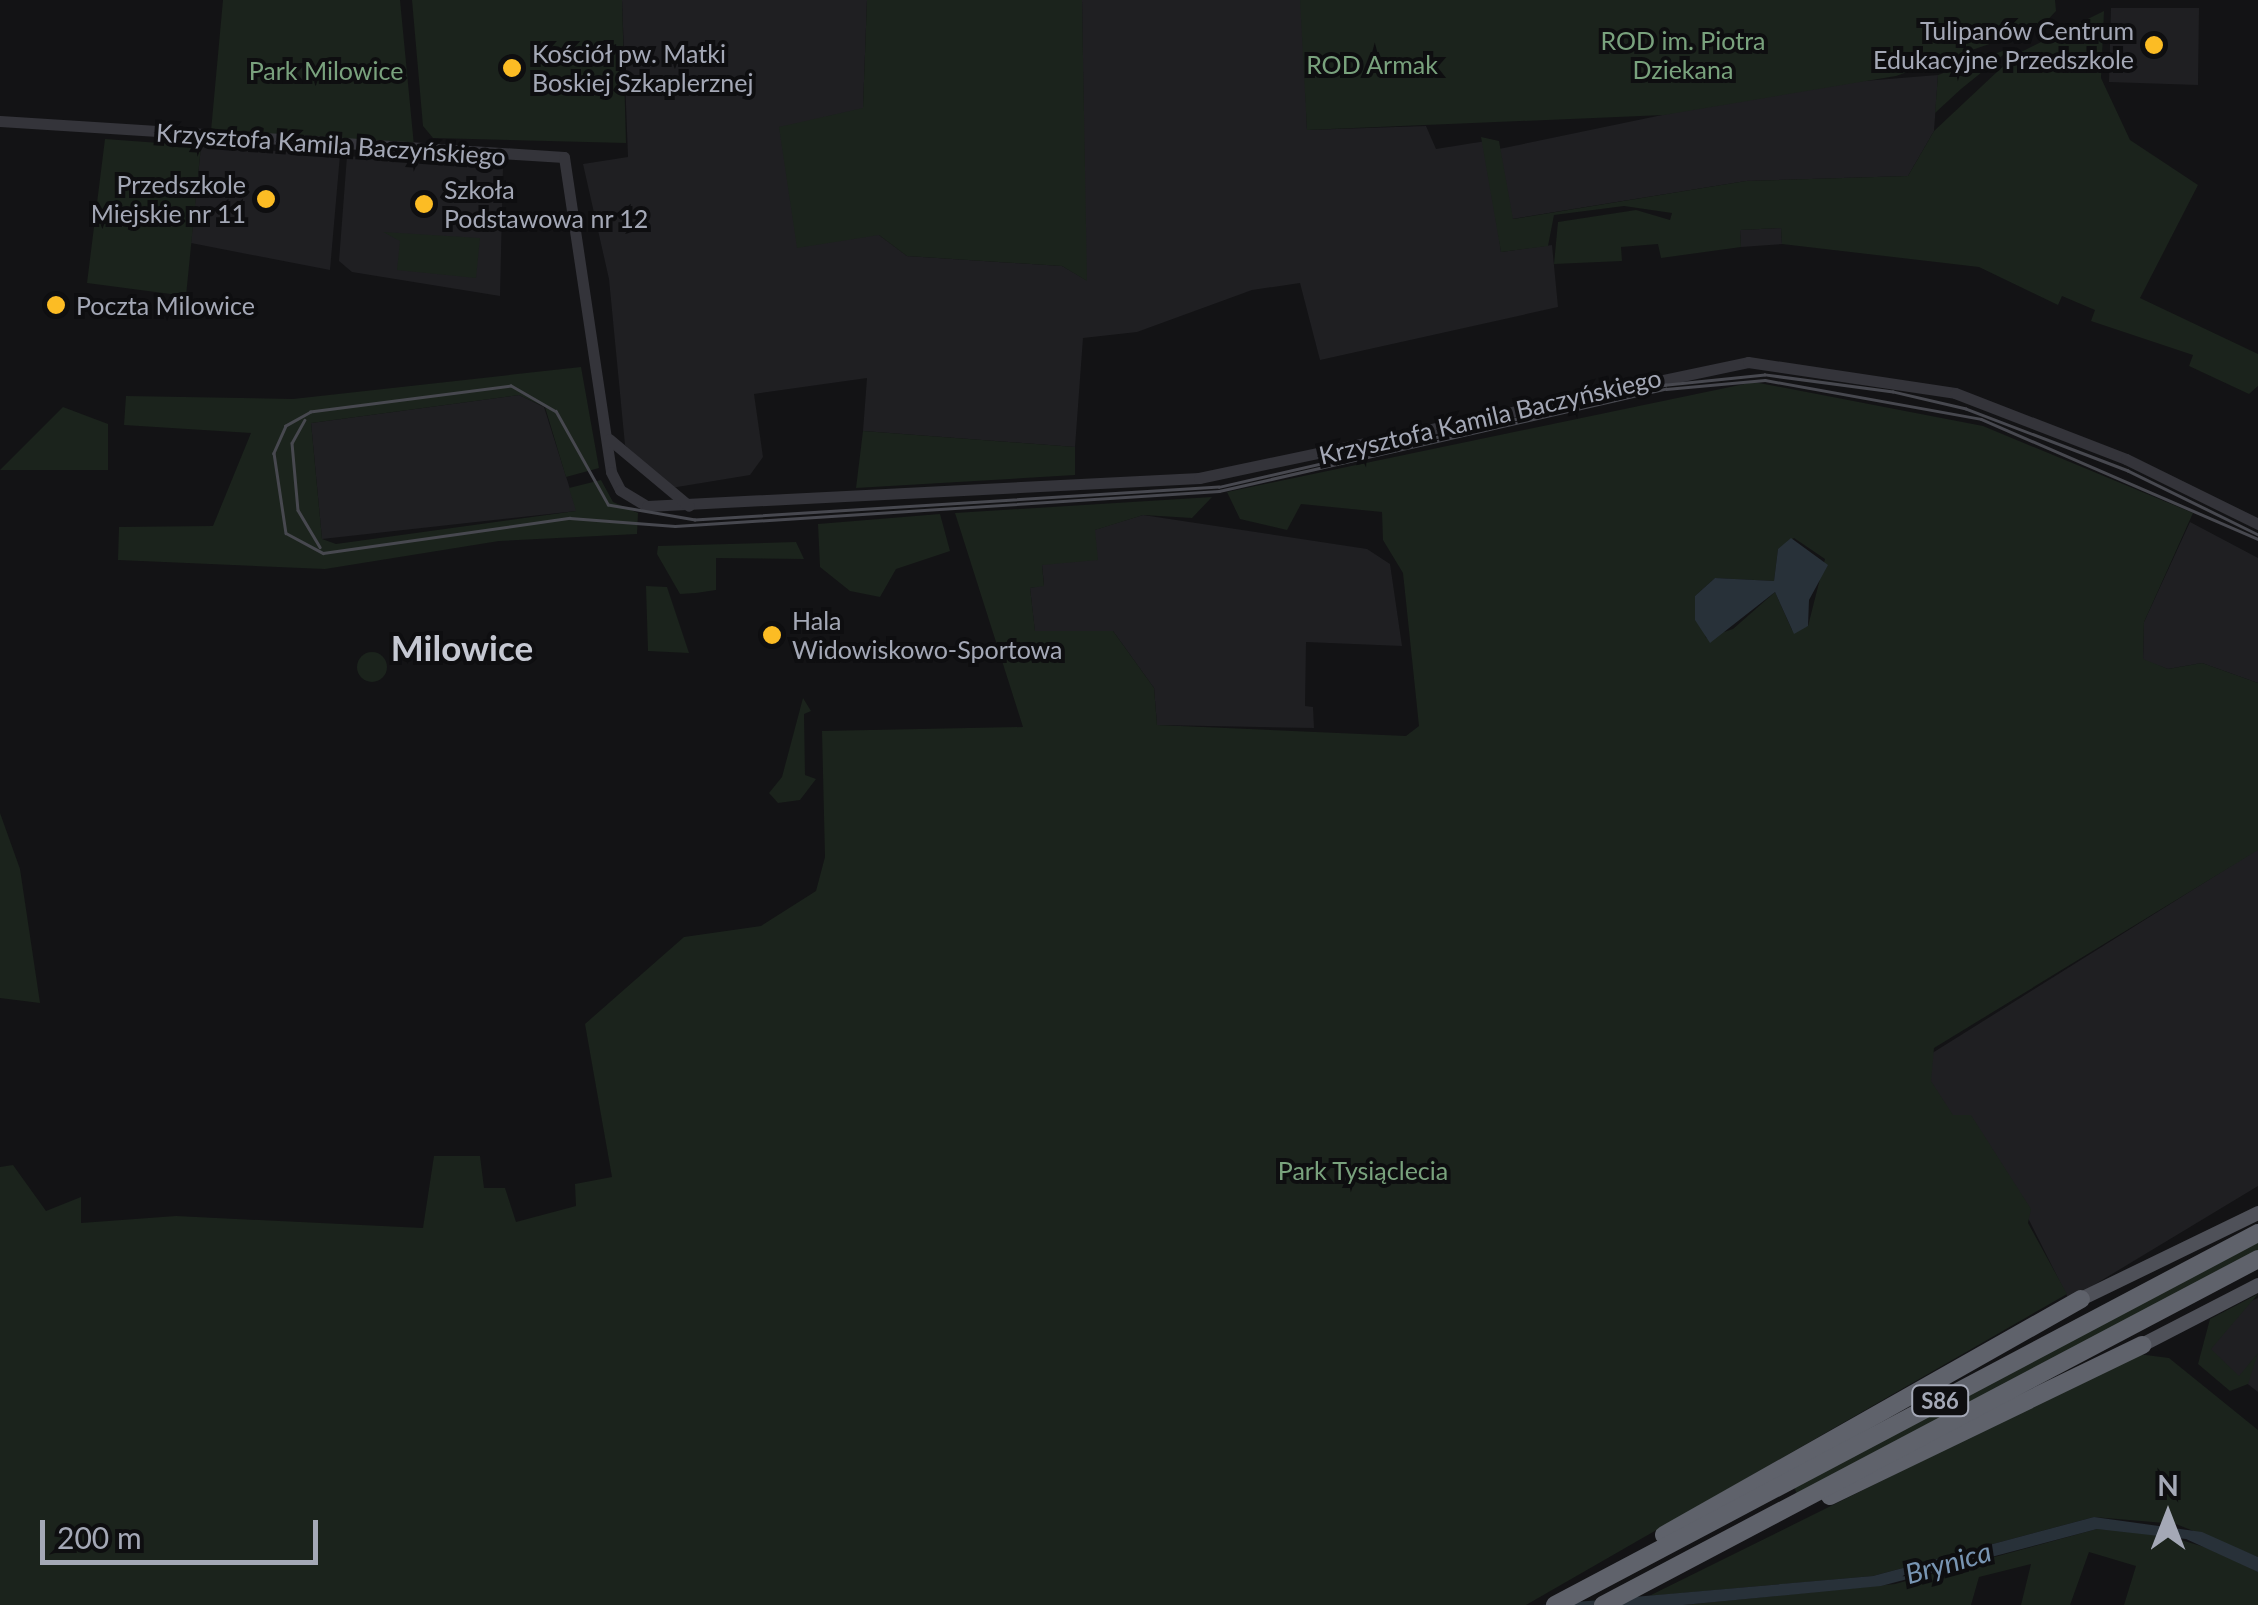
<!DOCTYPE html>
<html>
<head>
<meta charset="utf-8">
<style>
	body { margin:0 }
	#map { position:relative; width:2258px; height:1605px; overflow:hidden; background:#131315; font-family:Lato,sans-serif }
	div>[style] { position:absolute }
	.built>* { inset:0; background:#1f1f22 }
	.green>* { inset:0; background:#1b231c }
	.round { border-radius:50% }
	.water>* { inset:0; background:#283139 }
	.minor>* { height:11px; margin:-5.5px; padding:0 5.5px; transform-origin:5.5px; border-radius:5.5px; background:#34343a }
	.major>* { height:14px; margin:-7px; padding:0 7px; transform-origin:7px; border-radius:7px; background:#4f5159 }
	.highway>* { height:18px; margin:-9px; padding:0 9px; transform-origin:9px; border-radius:9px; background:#5f626b }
	.tram>* { height:2.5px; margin:-1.25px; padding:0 1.25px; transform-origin:1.25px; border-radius:1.25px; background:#47484f }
	.dots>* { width:28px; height:28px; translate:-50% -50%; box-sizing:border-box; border:5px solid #0e0e10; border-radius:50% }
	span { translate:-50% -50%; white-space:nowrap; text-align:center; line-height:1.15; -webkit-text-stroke:8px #0e0e10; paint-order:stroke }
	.shield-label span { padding:2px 8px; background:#0e0e10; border:2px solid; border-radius:8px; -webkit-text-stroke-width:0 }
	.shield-label { font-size:22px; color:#a4a8b6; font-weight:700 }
	.poi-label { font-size:25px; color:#a4a8b6 }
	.right { translate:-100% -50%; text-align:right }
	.left { translate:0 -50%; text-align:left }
	.park-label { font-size:25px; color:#79a27d }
	.street-label { font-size:25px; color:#a4a8b6 }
	.water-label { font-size:28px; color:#7895b3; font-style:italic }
	.district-label { font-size:35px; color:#c5c8d2; font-weight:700 }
	.north { position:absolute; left:2118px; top:1465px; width:100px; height:100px; -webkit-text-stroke:8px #0e0e10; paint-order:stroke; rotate:0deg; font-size:28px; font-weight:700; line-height:40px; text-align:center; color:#a4a8b6 }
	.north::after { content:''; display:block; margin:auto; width:35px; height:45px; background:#a4a8b6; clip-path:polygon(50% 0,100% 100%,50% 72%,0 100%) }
	.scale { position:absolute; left:40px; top:1520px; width:278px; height:45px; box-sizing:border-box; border:5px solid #a4a8b6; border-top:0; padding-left:12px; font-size:30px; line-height:35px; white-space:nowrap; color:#a4a8b6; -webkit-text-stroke:8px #0e0e10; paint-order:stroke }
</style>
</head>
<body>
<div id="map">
	<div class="built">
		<i style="clip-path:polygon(622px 0,867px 0,863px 108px,879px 235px,907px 256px,1062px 266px,1086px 280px,1082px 0,1302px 0,1307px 130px,1426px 126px,1436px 149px,1486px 141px,1501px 252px,1552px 245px,1558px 307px,1320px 360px,1300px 283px,1252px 290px,1137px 332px,1083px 338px,1075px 447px,863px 431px,867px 378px,754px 394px,763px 457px,750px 475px,671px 488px,625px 445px,609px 279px,583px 164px,628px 157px)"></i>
		<i style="clip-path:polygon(2111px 8px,2199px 8px,2198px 85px,2109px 82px)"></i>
		<i style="clip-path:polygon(1938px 75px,1934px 131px,1908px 176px,1746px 181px,1512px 219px,1499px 149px,1802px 86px)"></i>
		<i style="clip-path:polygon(201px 146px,340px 155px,330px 270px,191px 243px)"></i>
		<i style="clip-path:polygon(347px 156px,503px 167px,500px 296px,352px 272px,339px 261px)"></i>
		<i style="clip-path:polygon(1781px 228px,1782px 244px,1741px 247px,1740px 230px)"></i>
		<i style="clip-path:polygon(519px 395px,544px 407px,577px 511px,322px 539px,311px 423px)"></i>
		<i style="clip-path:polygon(1143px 515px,1367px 549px,1390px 564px,1402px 646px,1306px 642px,1305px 706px,1313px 707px,1314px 728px,1157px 725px,1154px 688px,1113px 631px,1035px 632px,1030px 588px,1044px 585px,1042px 565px,1094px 530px)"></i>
		<i style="clip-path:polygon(2190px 522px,2258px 558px,2258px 683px,2202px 663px,2168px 669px,2143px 660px,2144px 622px)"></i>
		<i style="clip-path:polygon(2258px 849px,2258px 1186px,2069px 1300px,2003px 1168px,1974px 1149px,1910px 1067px)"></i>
		<i style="clip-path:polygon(2258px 1298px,2258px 1392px,2204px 1350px,2237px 1307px)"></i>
	</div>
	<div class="green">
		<i style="clip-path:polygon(223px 0,400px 0,414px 146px,211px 131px)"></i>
		<i style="clip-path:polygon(412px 0,622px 0,626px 143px,433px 138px,423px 126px)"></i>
		<i style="clip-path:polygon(867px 0,1082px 0,1087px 281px,1062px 266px,907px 256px,879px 235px,797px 248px,779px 127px,863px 108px)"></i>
		<i style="clip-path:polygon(1300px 0,2055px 0,2056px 11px,2042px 26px,1896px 76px,1664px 115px,1307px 130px)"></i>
		<i style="clip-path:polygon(2104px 11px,2101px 78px,2130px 140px,2198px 185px,2140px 298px,2258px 354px,2258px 386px,2249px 394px,2189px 366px,2193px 355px,2091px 321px,2095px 310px,2062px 296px,2058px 305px,1979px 267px,1782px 244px,1781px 228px,1740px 230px,1741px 247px,1661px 258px,1658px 244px,1621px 247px,1622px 261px,1554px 264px,1558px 222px,1636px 210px,1670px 220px,1672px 213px,1624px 206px,1554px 215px,1548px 246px,1501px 252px,1481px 137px,1499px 141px,1513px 219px,1746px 181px,1908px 176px,1934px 131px,2015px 55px)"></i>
		<i style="clip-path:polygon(2013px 47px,1961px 89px,1935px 113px,1938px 75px)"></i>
		<i style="clip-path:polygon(105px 139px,201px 146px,186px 296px,87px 283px)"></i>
		<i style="clip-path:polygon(383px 232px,480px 238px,476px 278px,397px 270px,400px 241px)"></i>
		<i style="clip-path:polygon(581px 367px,599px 468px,566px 477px,545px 407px,519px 395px,311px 423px,322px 539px,336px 544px,576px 511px,569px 488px,601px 480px,613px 502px,638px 513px,637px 534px,499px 541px,325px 569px,118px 560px,119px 527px,213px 526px,251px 433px,124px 425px,126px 396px,293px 399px)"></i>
		<i style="clip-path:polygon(evenodd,1754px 382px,1983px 426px,2193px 513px,2144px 622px,2143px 659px,2168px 669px,2202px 663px,2258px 683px,2258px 850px,1934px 1048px,1931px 1081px,1953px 1115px,1971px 1115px,2031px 1209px,2028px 1223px,2067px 1294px,1526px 1605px,0 1605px,0 1167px,13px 1165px,46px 1211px,81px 1197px,81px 1223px,176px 1216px,423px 1228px,434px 1156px,480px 1156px,484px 1188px,505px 1188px,516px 1222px,576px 1206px,575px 1184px,612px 1177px,585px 1024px,684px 937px,761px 926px,816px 891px,825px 857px,822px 731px,1023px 727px,955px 513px,1212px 497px,1192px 518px,1143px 515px,1095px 530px,1098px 560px,1042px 565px,1044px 586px,1030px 588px,1035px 631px,1113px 631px,1154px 688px,1157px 725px,1406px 736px,1419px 726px,1403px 573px,1383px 540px,1382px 512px,1301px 504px,1287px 530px,1240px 519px,1227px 492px,1754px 382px,1794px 538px,1825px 559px,1808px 626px,1792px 630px,1775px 592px,1733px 629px,1706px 638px,1695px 596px,1715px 578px,1774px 581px,1778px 549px,1794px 538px)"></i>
		<i style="clip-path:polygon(63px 407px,108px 424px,108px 470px,0 470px)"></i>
		<i style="clip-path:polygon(863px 431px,1075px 447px,1075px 475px,856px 488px)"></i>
		<i style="clip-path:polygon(940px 514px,950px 551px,896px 569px,880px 597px,850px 591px,820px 567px,818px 524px)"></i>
		<i style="clip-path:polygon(796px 542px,804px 559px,716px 558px,716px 590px,696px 593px,680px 594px,657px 554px,658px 546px)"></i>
		<i style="clip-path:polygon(646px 586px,667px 587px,689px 653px,648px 651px)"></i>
		<i class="round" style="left:357px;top:652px;width:30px;height:30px"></i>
		<i style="clip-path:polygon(803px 698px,811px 711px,804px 714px,805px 775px,816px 779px,800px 800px,778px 803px,769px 793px,782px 777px)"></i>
		<i style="clip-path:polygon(0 813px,20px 869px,40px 1003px,0 998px)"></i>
		<i style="clip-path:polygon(2258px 1242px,2258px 1250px,1797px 1494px,1794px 1487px)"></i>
		<i style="clip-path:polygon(2258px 1294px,2211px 1349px,2239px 1376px,2258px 1353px,2248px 1384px,2230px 1391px,2198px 1364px,2210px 1319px)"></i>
		<i style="clip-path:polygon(2138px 1354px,2169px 1358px,2258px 1430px,2258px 1557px,2176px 1524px,2094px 1517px,1873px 1576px,1649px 1596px)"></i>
		<i style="clip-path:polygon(2097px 1529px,2151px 1531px,2221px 1552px,2258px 1572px,2258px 1605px,2124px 1605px,2136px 1566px,2089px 1552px,2070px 1605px,2021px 1605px,2031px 1564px,1979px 1577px,1971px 1605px,1683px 1605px,1895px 1584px)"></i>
	</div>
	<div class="water">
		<i style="clip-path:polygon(1791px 538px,1828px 565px,1809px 600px,1808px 626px,1794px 634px,1775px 592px,1710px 643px,1695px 620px,1695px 596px,1715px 578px,1774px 581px,1778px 549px)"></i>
		<i style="clip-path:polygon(2094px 1517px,2202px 1532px,2258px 1557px,2258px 1572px,2186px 1539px,2097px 1529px,1881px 1586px,1683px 1605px,1542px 1605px,1873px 1576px)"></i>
	</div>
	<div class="minor">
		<i style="left:0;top:121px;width:565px;rotate:3.65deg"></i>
		<i style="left:564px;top:157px;width:318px;rotate:81.5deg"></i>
		<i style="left:611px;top:472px;width:20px;rotate:63deg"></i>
		<i style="left:620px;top:490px;width:31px;rotate:31deg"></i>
		<i style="left:647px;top:506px;width:553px;rotate:-2.9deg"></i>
		<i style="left:1199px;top:478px;width:561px;rotate:-11.93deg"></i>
		<i style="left:1748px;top:362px;width:209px;rotate:8.5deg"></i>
		<i style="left:1955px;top:393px;width:183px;rotate:21.1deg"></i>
		<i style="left:2126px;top:459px;width:147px;rotate:26.2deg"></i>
		<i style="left:609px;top:439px;width:104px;rotate:39.9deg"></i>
	</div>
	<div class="major">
		<i style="left:2081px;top:1299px;width:197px;rotate:-25.9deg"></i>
		<i style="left:2142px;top:1345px;width:131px;rotate:-27.3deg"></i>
	</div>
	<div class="highway">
		<i style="left:1830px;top:1496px;width:347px;rotate:-25.8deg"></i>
		<i style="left:1664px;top:1535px;width:479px;rotate:-29.5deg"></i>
		<i style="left:1555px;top:1605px;width:795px;rotate:-27.89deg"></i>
		<i style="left:1603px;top:1605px;width:741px;rotate:-27.84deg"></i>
	</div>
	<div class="tram">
		<i style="left:305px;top:420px;width:26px;rotate:119deg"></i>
		<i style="left:292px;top:443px;width:67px;rotate:84.9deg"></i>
		<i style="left:298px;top:510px;width:43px;rotate:59.3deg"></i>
		<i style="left:2258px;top:535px;width:145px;rotate:-153.8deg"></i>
		<i style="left:2128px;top:471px;width:173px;rotate:-159.1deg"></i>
		<i style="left:1966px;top:409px;width:75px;rotate:-166.9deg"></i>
		<i style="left:1893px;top:392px;width:129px;rotate:-172.4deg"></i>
		<i style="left:1765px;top:375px;width:100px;rotate:174.2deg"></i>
		<i style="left:1666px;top:385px;width:458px;rotate:167.1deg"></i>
		<i style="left:1219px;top:487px;width:525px;rotate:176.4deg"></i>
		<i style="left:695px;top:520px;width:88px;rotate:-170.2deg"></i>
		<i style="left:608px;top:505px;width:107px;rotate:-119.2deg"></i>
		<i style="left:556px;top:412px;width:52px;rotate:-150deg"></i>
		<i style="left:511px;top:386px;width:202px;rotate:172.6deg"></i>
		<i style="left:311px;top:412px;width:29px;rotate:151deg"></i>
		<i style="left:286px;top:426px;width:30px;rotate:114deg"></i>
		<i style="left:274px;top:453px;width:81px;rotate:81.5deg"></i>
		<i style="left:286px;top:533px;width:42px;rotate:28.4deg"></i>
		<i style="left:323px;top:553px;width:249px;rotate:-8.1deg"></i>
		<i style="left:570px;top:518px;width:105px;rotate:4.4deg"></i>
		<i style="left:675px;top:526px;width:545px;rotate:-3.68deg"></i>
		<i style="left:1219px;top:491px;width:458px;rotate:-12.9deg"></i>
		<i style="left:1666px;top:389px;width:99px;rotate:-5.2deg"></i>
		<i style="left:1765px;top:380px;width:219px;rotate:10.2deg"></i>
		<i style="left:1981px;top:419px;width:302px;rotate:23.4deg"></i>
	</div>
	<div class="dots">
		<i style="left:2154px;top:45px;background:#fcbc24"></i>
		<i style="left:512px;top:68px;background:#fcbc24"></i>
		<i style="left:266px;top:199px;background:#fcbc24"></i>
		<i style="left:424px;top:204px;background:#fcbc24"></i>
		<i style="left:56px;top:305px;background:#fcbc24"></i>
		<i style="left:772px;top:635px;background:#fcbc24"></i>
	</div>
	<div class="shield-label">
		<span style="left:1940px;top:1401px">S86</span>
	</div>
	<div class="poi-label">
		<span class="right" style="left:2134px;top:45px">Tulipanów Centrum<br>Edukacyjne Przedszkole</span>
		<span class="left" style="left:532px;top:68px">Kościół pw. Matki<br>Boskiej Szkaplerznej</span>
		<span class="right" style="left:246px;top:199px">Przedszkole<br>Miejskie nr 11</span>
		<span class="left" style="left:444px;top:204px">Szkoła<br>Podstawowa nr 12</span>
		<span class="left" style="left:76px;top:305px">Poczta Milowice</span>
		<span class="left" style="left:792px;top:635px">Hala<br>Widowiskowo-Sportowa</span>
	</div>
	<div class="park-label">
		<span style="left:1683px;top:55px">ROD im. Piotra<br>Dziekana</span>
		<span style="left:1372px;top:64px">ROD Armak</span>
		<span style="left:326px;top:70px">Park Milowice</span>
		<span style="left:1363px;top:1170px">Park Tysiąclecia</span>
	</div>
	<div class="street-label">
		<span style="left:331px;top:144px;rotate:4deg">Krzysztofa Kamila Baczyńskiego</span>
		<span style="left:1490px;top:416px;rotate:-13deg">Krzysztofa Kamila Baczyńskiego</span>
	</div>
	<div class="water-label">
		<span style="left:1948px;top:1562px;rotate:-16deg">Brynica</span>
	</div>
	<div class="district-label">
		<span style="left:462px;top:647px">Milowice</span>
	</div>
	<div class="north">N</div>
	<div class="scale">200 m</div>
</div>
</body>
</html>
